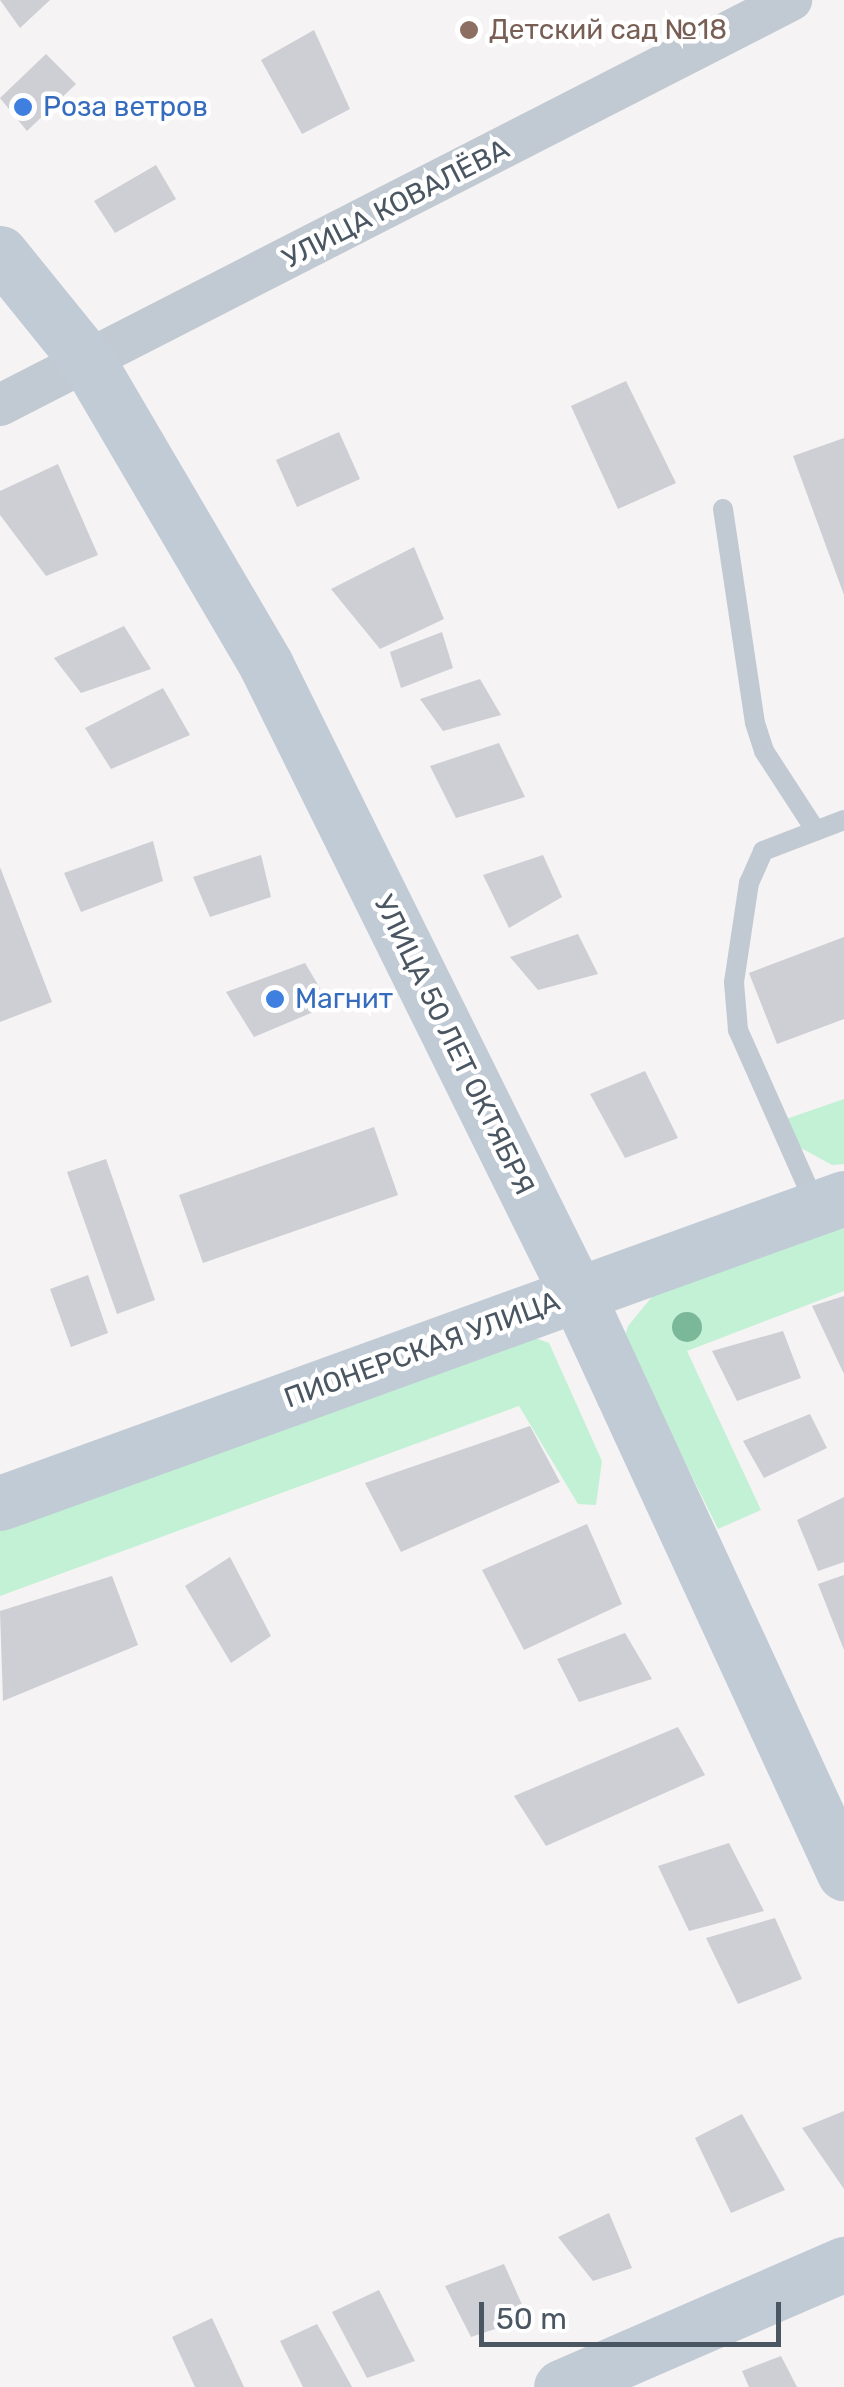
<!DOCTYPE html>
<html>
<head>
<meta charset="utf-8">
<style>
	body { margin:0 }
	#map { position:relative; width:844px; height:2387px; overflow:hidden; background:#f5f3f3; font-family:Rubik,sans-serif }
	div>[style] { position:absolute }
	.green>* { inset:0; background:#c3f1d5 }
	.building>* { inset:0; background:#cdcfd5 }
	.lane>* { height:20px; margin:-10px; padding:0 10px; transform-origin:10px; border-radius:10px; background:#c1cad2 }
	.street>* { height:42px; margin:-21px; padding:0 21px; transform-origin:21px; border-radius:21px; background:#c1cad2 }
	.secondary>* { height:55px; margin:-27.5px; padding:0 27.5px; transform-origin:27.5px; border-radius:27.5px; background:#c1cbd6 }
	.trees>* { width:30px; height:30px; margin:-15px; border-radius:50%; background:#7bb799 }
	.dots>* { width:28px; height:28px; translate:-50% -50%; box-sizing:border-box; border:5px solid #fff; border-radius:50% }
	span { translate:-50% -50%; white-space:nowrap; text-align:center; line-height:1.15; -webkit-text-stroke:9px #fff; paint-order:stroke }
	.education-label { font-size:28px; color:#785e54 }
	.left { translate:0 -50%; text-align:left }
	.shop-label { font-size:28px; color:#366cbe }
	.street-label { font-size:28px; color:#4a5661 }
	.scale { position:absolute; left:479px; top:2302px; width:302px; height:45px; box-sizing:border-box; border:5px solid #4a5661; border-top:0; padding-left:12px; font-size:30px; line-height:35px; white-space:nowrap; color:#4a5661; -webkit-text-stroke:8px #fff; paint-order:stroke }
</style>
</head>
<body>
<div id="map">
	<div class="green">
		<i style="clip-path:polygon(844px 1099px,844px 1164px,832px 1165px,801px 1148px,786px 1119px)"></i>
		<i style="clip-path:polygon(844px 1218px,844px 1291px,687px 1351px,761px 1510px,718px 1529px,624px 1338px,628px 1326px,656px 1292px)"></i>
		<i style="clip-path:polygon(530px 1336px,549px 1343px,602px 1461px,596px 1505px,578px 1504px,519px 1406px,0 1596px,0 1524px)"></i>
	</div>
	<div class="building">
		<i style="clip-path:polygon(0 0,50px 0,20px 28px)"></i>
		<i style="clip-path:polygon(314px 30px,350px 109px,302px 134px,261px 60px)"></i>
		<i style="clip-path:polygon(46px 54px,76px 84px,27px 131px,0 98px)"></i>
		<i style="clip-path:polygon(156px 165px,176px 199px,115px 233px,94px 201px)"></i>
		<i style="clip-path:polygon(626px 381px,676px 483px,618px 509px,571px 406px)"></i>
		<i style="clip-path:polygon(339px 432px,360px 479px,297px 507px,276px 460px)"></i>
		<i style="clip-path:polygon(844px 438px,844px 595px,793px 456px)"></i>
		<i style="clip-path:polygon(58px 464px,98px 555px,46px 576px,0 515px,0 491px)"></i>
		<i style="clip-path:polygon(414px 547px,444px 619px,380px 649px,331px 589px)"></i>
		<i style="clip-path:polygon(124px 626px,151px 669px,81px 693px,54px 658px)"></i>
		<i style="clip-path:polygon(442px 632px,453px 668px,401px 688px,390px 652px)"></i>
		<i style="clip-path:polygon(480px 679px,501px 715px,443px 731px,420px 699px)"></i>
		<i style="clip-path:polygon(163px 688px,190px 735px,111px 769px,85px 728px)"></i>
		<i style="clip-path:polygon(499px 743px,525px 797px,456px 818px,430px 766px)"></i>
		<i style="clip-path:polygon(153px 841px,163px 881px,81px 912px,64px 873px)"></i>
		<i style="clip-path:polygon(261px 855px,271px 897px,210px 917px,193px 877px)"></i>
		<i style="clip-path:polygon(543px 855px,562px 897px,509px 928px,483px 875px)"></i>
		<i style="clip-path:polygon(0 867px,52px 1002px,0 1022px)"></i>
		<i style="clip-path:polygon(578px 934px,598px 974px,538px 990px,510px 957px)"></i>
		<i style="clip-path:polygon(844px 937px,844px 1019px,777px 1044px,749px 973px)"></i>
		<i style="clip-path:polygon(305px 963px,330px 1005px,254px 1037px,226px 992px)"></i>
		<i style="clip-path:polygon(645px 1071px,678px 1138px,625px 1158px,590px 1094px)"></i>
		<i style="clip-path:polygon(374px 1127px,398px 1195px,203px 1263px,179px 1195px)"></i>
		<i style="clip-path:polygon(106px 1159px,155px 1300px,117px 1314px,67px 1172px)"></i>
		<i style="clip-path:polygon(88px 1275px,108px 1333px,71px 1347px,50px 1289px)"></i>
		<i style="clip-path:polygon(844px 1296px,844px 1374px,812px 1306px)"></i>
		<i style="clip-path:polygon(783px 1331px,801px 1378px,737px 1401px,712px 1351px)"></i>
		<i style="clip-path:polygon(810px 1414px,827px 1448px,764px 1478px,743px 1441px)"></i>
		<i style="clip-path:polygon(530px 1426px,560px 1482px,401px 1552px,365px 1483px)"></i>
		<i style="clip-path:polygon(844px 1497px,844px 1562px,818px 1571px,797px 1520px)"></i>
		<i style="clip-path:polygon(587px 1524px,622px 1604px,524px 1650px,482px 1570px)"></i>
		<i style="clip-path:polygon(230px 1557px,271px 1636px,231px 1663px,185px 1586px)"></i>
		<i style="clip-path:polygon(844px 1575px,844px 1650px,818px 1584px)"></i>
		<i style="clip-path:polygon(112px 1576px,138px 1645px,3px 1701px,0 1611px)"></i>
		<i style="clip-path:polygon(625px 1633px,652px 1679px,579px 1702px,557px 1659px)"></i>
		<i style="clip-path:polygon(678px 1727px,705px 1775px,546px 1846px,514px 1796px)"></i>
		<i style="clip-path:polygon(729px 1843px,764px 1911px,689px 1931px,658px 1866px)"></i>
		<i style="clip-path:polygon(775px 1918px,802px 1979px,738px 2004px,706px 1938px)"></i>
		<i style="clip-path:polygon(844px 2111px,844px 2189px,802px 2128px)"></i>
		<i style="clip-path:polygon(742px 2114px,785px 2190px,731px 2213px,695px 2138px)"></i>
		<i style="clip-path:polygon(609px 2213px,632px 2268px,593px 2281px,558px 2237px)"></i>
		<i style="clip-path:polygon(504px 2264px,528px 2318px,471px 2337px,445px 2286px)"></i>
		<i style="clip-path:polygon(379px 2290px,415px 2361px,367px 2378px,332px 2312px)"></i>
		<i style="clip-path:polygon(212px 2318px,244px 2387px,195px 2387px,172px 2337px)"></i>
		<i style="clip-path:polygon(317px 2324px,352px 2387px,303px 2387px,280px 2341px)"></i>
		<i style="clip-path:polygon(781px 2356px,797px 2387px,749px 2387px,742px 2371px)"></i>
	</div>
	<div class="lane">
		<i style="left:723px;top:509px;width:216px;rotate:81.5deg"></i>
		<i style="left:755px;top:723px;width:29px;rotate:72deg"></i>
		<i style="left:764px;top:751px;width:95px;rotate:57deg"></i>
		<i style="left:816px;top:1206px;width:193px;rotate:-113.9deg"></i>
		<i style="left:738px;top:1030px;width:48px;rotate:-94.8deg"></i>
		<i style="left:734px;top:982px;width:100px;rotate:-81.4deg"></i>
		<i style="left:749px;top:883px;width:35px;rotate:-66deg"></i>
		<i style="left:763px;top:851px;width:87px;rotate:-20.9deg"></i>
	</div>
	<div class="street">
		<i style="left:0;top:405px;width:889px;rotate:-27.11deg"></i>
	</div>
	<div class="secondary">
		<i style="left:0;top:253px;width:141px;rotate:51deg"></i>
		<i style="left:89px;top:363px;width:350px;rotate:59.6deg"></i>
		<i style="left:266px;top:665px;width:702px;rotate:63.69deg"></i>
		<i style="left:577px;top:1294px;width:638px;rotate:65.24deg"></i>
		<i style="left:0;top:1503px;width:897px;rotate:-19.87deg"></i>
		<i style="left:561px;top:2387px;width:309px;rotate:-23.5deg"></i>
	</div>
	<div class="trees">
		<i style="left:687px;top:1327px"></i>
	</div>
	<div class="dots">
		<i style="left:469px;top:30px;background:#8d6e63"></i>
		<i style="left:23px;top:107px;background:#3f7fe0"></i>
		<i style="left:275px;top:999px;background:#3f7fe0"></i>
	</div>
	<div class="education-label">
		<span class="left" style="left:489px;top:30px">Детский сад №18</span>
	</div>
	<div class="shop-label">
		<span class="left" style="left:43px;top:107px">Роза ветров</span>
		<span class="left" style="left:295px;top:999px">Магнит</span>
	</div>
	<div class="street-label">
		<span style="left:396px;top:204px;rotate:-27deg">УЛИЦА КОВАЛЁВА</span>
		<span style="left:454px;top:1045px;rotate:64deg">УЛИЦА 50 ЛЕТ ОКТЯБРЯ</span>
		<span style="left:422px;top:1350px;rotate:-20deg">ПИОНЕРСКАЯ УЛИЦА</span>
	</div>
	<div class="scale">50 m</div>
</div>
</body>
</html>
